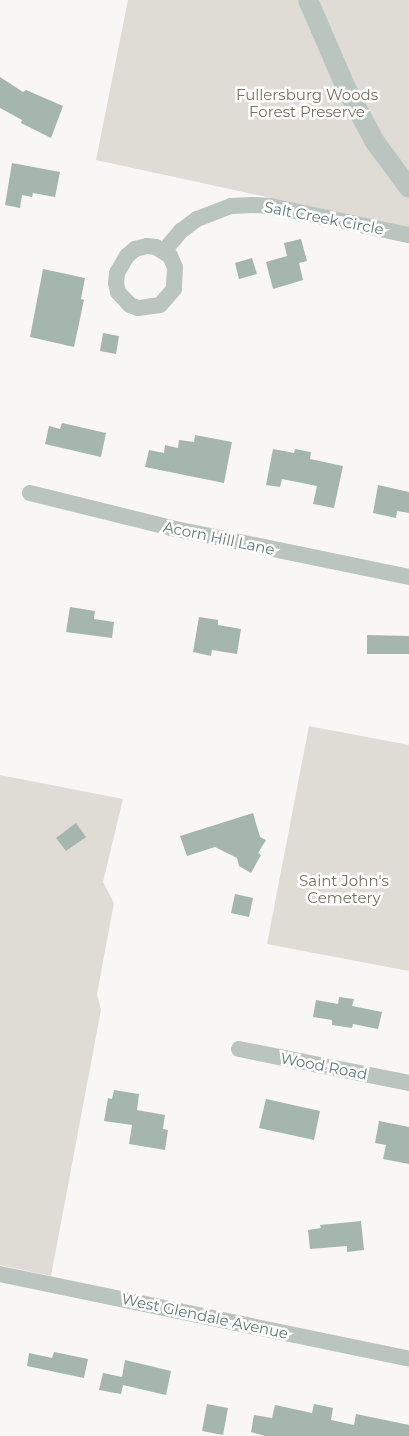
<!DOCTYPE html>
<html>
<head>
<meta charset="utf-8">
<style>
	body { margin:0 }
	#map { position:relative; width:409px; height:1436px; overflow:hidden; background:#f9f6f6; font-family:Montserrat,sans-serif }
	div>[style] { position:absolute }
	.green>* { inset:0; background:#dedcd5 }
	.building>* { inset:0; background:#a5b6af }
	.minor>* { height:16px; margin:-8px; padding:0 8px; transform-origin:8px; border-radius:8px; background:#bac5c0 }
	.tertiary>* { height:20px; margin:-10px; padding:0 10px; transform-origin:10px; border-radius:10px; background:#bac5c0 }
	span { translate:-50% -50%; white-space:nowrap; text-align:center; line-height:1.15; -webkit-text-stroke:5px #fff; paint-order:stroke }
	.park-label { font-size:15px; color:#74725e }
	.street-label { font-size:15px; color:#5e7c70 }
</style>
</head>
<body>
<div id="map">
	<div class="green">
		<i style="clip-path:polygon(128px 0,409px 0,409px 228px,96px 160px)"></i>
		<i style="clip-path:polygon(309px 726px,409px 745px,409px 971px,267px 944px)"></i>
		<i style="clip-path:polygon(0 775px,123px 799px,103px 882px,114px 903px,97px 994px,101px 1010px,51px 1276px,0 1265px)"></i>
	</div>
	<div class="building">
		<i style="clip-path:polygon(0 77px,23px 92px,26px 90px,63px 106px,51px 138px,21px 123px,22px 120px,0 108px)"></i>
		<i style="clip-path:polygon(12px 163px,60px 172px,55px 197px,33px 193px,32px 197px,22px 195px,20px 208px,5px 205px)"></i>
		<i style="clip-path:polygon(301px 239px,307px 261px,299px 263px,303px 280px,273px 289px,266px 262px,287px 256px,284px 243px)"></i>
		<i style="clip-path:polygon(252px 258px,257px 274px,239px 279px,235px 263px)"></i>
		<i style="clip-path:polygon(43px 269px,85px 278px,81px 299px,84px 300px,74px 347px,30px 337px)"></i>
		<i style="clip-path:polygon(103px 333px,119px 336px,116px 354px,100px 351px)"></i>
		<i style="clip-path:polygon(62px 423px,106px 433px,101px 457px,45px 444px,49px 426px,60px 429px)"></i>
		<i style="clip-path:polygon(195px 435px,232px 442px,224px 483px,145px 467px,149px 450px,164px 453px,165px 445px,178px 448px,179px 440px,194px 442px)"></i>
		<i style="clip-path:polygon(273px 449px,294px 453px,295px 449px,311px 452px,310px 459px,343px 466px,334px 508px,313px 504px,317px 486px,282px 479px,280px 487px,266px 485px)"></i>
		<i style="clip-path:polygon(378px 485px,409px 492px,409px 513px,397px 511px,396px 518px,373px 513px)"></i>
		<i style="clip-path:polygon(70px 607px,95px 611px,94px 619px,114px 622px,112px 638px,66px 632px)"></i>
		<i style="clip-path:polygon(199px 617px,218px 620px,218px 625px,241px 629px,237px 654px,212px 650px,211px 656px,193px 652px)"></i>
		<i style="clip-path:polygon(367px 635px,409px 636px,409px 654px,367px 654px)"></i>
		<i style="clip-path:polygon(253px 813px,260px 837px,266px 840px,258px 853px,261px 855px,251px 873px,239px 866px,237px 858px,215px 847px,187px 856px,180px 836px)"></i>
		<i style="clip-path:polygon(76px 823px,86px 837px,66px 851px,56px 838px)"></i>
		<i style="clip-path:polygon(235px 894px,253px 898px,249px 917px,231px 913px)"></i>
		<i style="clip-path:polygon(339px 997px,354px 999px,352px 1006px,382px 1012px,378px 1029px,353px 1024px,352px 1028px,332px 1025px,332px 1020px,313px 1017px,316px 1000px,338px 1004px)"></i>
		<i style="clip-path:polygon(114px 1090px,139px 1094px,137px 1110px,165px 1115px,163px 1129px,168px 1130px,165px 1150px,129px 1144px,132px 1125px,104px 1121px,108px 1098px,112px 1099px)"></i>
		<i style="clip-path:polygon(266px 1099px,320px 1111px,314px 1140px,259px 1128px)"></i>
		<i style="clip-path:polygon(379px 1121px,409px 1127px,409px 1164px,383px 1159px,386px 1145px,375px 1143px)"></i>
		<i style="clip-path:polygon(361px 1221px,364px 1250px,347px 1252px,347px 1246px,310px 1249px,308px 1230px,321px 1228px,320px 1225px)"></i>
		<i style="clip-path:polygon(54px 1352px,88px 1359px,84px 1378px,27px 1366px,29px 1353px,52px 1358px)"></i>
		<i style="clip-path:polygon(125px 1360px,171px 1371px,166px 1395px,123px 1385px,121px 1394px,99px 1390px,103px 1373px,122px 1377px)"></i>
		<i style="clip-path:polygon(207px 1404px,228px 1408px,223px 1435px,202px 1431px)"></i>
		<i style="clip-path:polygon(314px 1404px,333px 1408px,331px 1420px,354px 1425px,356px 1414px,409px 1425px,409px 1436px,265px 1436px,251px 1432px,254px 1415px,272px 1418px,275px 1405px,312px 1413px)"></i>
	</div>
	<div class="minor">
		<i style="left:147px;top:246px;width:9px;rotate:6deg"></i>
		<i style="left:156px;top:247px;width:17px;rotate:33deg"></i>
		<i style="left:170px;top:256px;width:12px;rotate:66deg"></i>
		<i style="left:175px;top:267px;width:22px;rotate:93deg"></i>
		<i style="left:174px;top:289px;width:21px;rotate:131deg"></i>
		<i style="left:160px;top:305px;width:22px;rotate:172deg"></i>
		<i style="left:138px;top:308px;width:9px;rotate:-159deg"></i>
		<i style="left:130px;top:305px;width:18px;rotate:-133deg"></i>
		<i style="left:118px;top:292px;width:9px;rotate:-103deg"></i>
		<i style="left:116px;top:283px;width:10px;rotate:-84deg"></i>
		<i style="left:117px;top:273px;width:20px;rotate:-60deg"></i>
		<i style="left:127px;top:256px;width:11px;rotate:-41deg"></i>
		<i style="left:135px;top:249px;width:12px;rotate:-14deg"></i>
		<i style="left:164px;top:251px;width:26px;rotate:-50deg"></i>
		<i style="left:181px;top:231px;width:20px;rotate:-37deg"></i>
		<i style="left:197px;top:219px;width:36px;rotate:-21deg"></i>
		<i style="left:231px;top:206px;width:21px;rotate:-3deg"></i>
		<i style="left:252px;top:205px;width:19px;rotate:3deg"></i>
		<i style="left:271px;top:206px;width:141px;rotate:11.9deg"></i>
		<i style="left:30px;top:493px;width:145px;rotate:13.9deg"></i>
		<i style="left:171px;top:528px;width:243px;rotate:11.6deg"></i>
		<i style="left:239px;top:1049px;width:173px;rotate:11.3deg"></i>
		<i style="left:0;top:1274px;width:418px;rotate:11.7deg"></i>
	</div>
	<div class="tertiary">
		<i style="left:308px;top:0;width:96px;rotate:66.6deg"></i>
		<i style="left:346px;top:88px;width:61px;rotate:61.8deg"></i>
		<i style="left:375px;top:142px;width:57px;rotate:53.5deg"></i>
	</div>
	<div class="park-label">
		<span style="left:307px;top:103px">Fullersburg Woods<br>Forest Preserve</span>
		<span style="left:344px;top:889px">Saint John's<br>Cemetery</span>
	</div>
	<div class="street-label">
		<span style="left:324px;top:218px;rotate:11deg">Salt Creek Circle</span>
		<span style="left:219px;top:538px;rotate:12deg">Acorn Hill Lane</span>
		<span style="left:324px;top:1066px;rotate:11deg">Wood Road</span>
		<span style="left:205px;top:1316px;rotate:12deg">West Glendale Avenue</span>
	</div>
</div>
</body>
</html>
